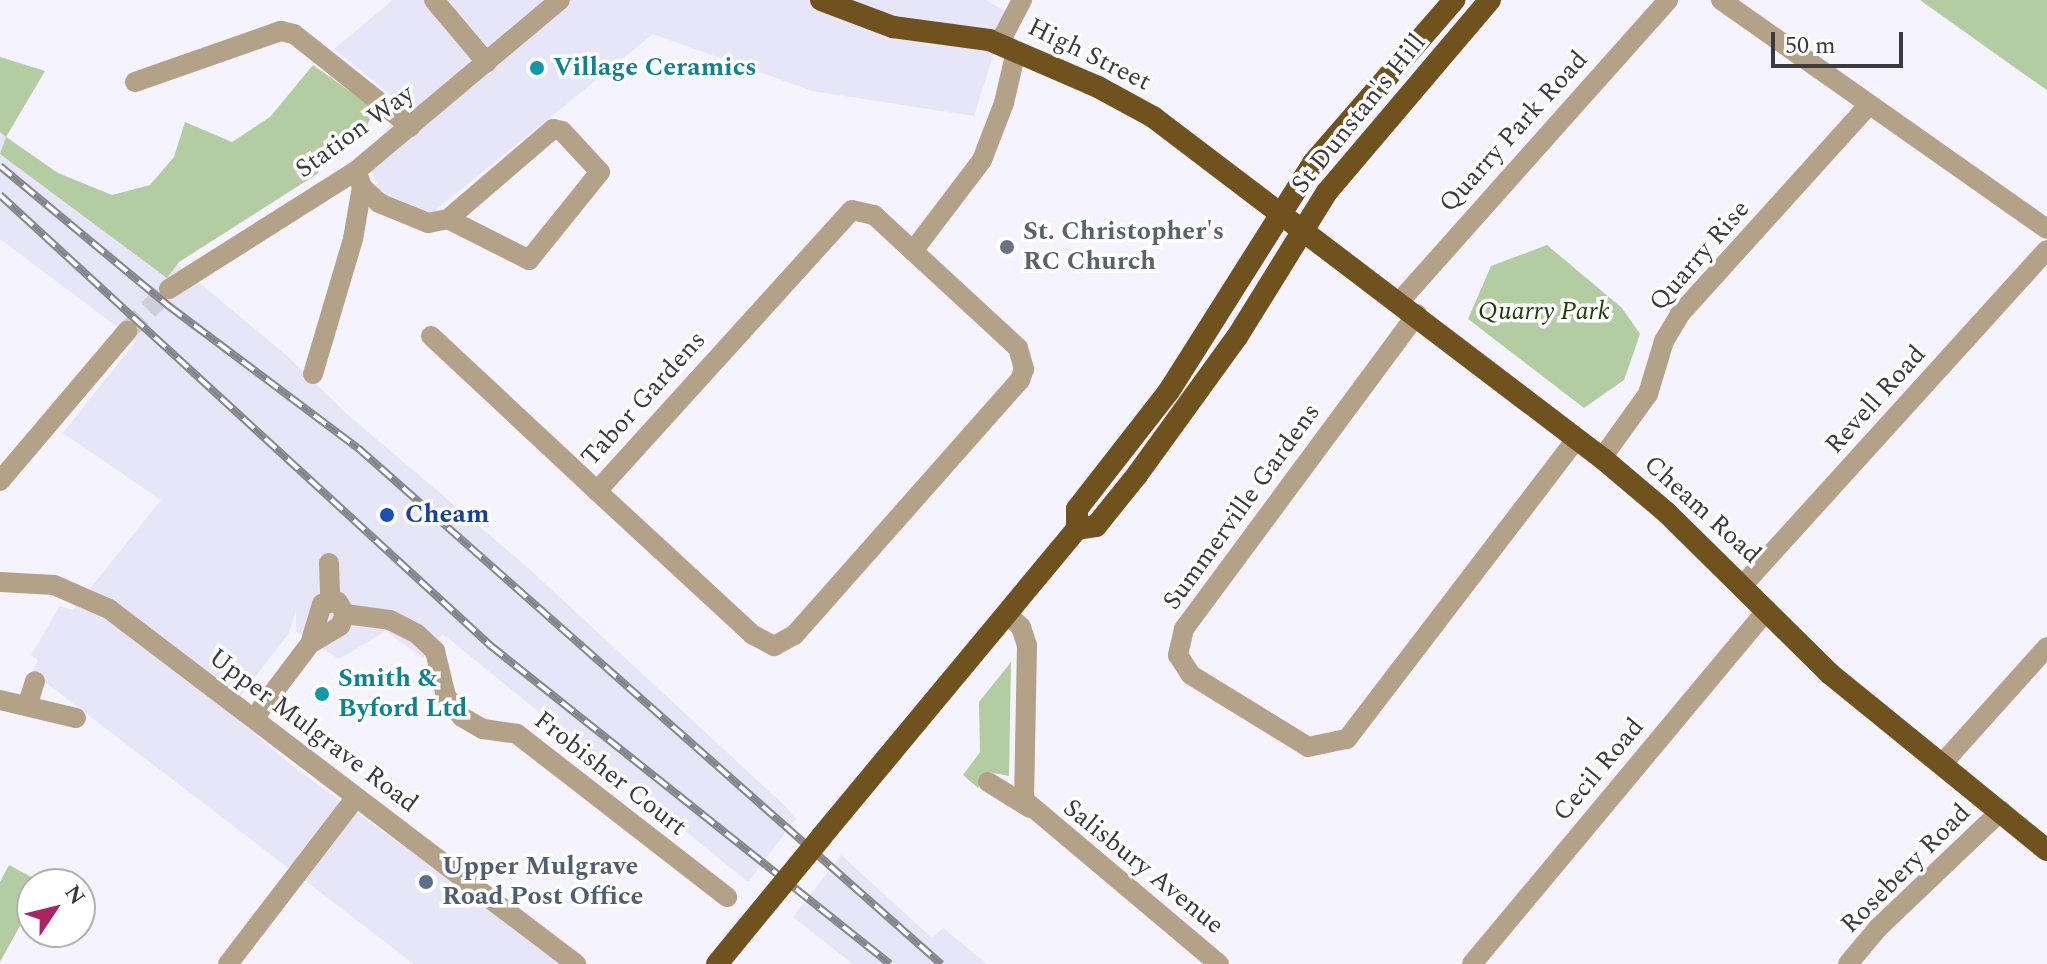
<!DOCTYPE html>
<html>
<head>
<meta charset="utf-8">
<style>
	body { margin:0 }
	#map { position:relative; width:2047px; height:964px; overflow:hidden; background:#f4f3fe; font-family:Spectral,serif }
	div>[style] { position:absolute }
	.built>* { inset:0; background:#e7e5f8 }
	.green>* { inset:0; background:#b4cca1 }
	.tertiary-tunnel>* { height:20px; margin-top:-10px; transform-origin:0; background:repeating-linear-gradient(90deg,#cfced8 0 20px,transparent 0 30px) }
	.minor>* { height:20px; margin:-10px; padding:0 10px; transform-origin:10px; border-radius:10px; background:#b4a288 }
	.tertiary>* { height:20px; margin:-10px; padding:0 10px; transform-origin:10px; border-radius:10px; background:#b4a288 }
	.trunk>* { height:22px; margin:-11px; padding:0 11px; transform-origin:11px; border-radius:11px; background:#70521e }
	.rail>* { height:8px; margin-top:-4px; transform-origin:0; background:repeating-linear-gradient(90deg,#fff 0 15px,#85848b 0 30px); box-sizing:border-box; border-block:2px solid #85848b }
	.trunk-bridge>* { height:22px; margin:-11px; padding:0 11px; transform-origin:11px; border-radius:11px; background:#70521e }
	.dots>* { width:22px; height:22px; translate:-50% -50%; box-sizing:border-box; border:4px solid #fff; border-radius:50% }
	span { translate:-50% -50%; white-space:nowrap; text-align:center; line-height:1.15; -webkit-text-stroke:7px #fff; paint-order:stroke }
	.street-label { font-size:26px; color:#3b3a3e }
	.culture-label { font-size:26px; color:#0d838f; font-weight:700 }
	.left { translate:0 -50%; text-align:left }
	.worship-label { font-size:26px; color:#5b616d; font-weight:700 }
	.park-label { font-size:26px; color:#243a0d; font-style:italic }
	.transit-label { font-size:26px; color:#164399; font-weight:700 }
	.service-label { font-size:26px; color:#4e5e75; font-weight:700 }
	.north { position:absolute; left:16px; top:868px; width:80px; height:80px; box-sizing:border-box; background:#fff; border:2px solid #b1b0b2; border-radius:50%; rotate:55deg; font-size:22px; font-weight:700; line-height:32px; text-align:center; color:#3b3a3e }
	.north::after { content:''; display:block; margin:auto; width:28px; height:36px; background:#ab2265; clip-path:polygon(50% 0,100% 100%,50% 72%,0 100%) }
	.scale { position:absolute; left:1771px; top:32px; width:132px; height:36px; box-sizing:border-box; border:4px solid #3b3a3e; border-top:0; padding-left:10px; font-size:24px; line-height:28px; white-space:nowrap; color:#3b3a3e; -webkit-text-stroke:6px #fff; paint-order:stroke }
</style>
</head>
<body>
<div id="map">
	<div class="built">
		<i style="clip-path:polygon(393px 0,986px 0,1007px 12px,974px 116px,812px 91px,653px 34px,427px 217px,379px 189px,366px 156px,404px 106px,334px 49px)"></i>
		<i style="clip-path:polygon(0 132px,174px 262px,286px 355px,348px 415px,526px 566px,786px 807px,796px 819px,748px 882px,443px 634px,423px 658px,386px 631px,339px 659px,296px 631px,296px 611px,289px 633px,228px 712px,294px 767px,565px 964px,414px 964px,32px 672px,38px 660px,31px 655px,60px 606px,73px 610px,161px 500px,63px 433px,136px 341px,0 239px)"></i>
		<i style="clip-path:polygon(841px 855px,932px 938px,943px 928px,987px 964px,853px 964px,793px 917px)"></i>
	</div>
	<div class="green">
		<i style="clip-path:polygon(1920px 0,2047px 0,2047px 90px,2028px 77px)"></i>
		<i style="clip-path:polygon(0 57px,45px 71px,6px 137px,58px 173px,112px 195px,150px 185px,174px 157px,185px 122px,232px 142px,270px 117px,313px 65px,375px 109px,364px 132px,342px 138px,317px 174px,179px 262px,167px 278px,0 154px,6px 137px,0 132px)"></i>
		<i style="clip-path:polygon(1547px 245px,1622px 308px,1640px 334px,1624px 380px,1584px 408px,1468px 319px,1491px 266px)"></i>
		<i style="clip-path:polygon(1011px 662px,1009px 776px,989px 772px,978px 788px,963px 775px,980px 752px,979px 702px)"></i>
		<i style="clip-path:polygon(9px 865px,43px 883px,32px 884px,32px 904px,0 962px,0 882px)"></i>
	</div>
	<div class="tertiary-tunnel">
		<i style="left:127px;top:331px;width:59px;rotate:-45deg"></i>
	</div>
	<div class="minor">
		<i style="left:434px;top:0;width:82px;rotate:49.9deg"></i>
		<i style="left:1721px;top:0;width:398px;rotate:35.1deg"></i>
		<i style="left:999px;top:44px;width:50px;rotate:-62.4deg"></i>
		<i style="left:135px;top:82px;width:155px;rotate:-19.3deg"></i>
		<i style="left:281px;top:31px;width:13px;rotate:13deg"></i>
		<i style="left:294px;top:34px;width:149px;rotate:38.5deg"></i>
		<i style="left:356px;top:171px;width:17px;rotate:69deg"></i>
		<i style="left:362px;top:187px;width:23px;rotate:43deg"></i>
		<i style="left:379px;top:203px;width:53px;rotate:22.2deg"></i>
		<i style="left:428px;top:223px;width:20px;rotate:-11deg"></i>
		<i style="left:448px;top:219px;width:91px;rotate:26.8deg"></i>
		<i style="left:529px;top:260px;width:113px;rotate:-51.1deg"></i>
		<i style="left:600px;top:172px;width:56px;rotate:-132.8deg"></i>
		<i style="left:562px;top:131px;width:9px;rotate:-167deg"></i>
		<i style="left:553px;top:129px;width:138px;rotate:139.4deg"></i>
		<i style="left:852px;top:210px;width:23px;rotate:13deg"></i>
		<i style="left:874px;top:215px;width:196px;rotate:42.7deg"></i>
		<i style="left:1018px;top:348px;width:22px;rotate:74deg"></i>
		<i style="left:1024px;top:369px;width:12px;rotate:110deg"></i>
		<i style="left:1020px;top:380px;width:341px;rotate:131.5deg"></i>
		<i style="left:794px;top:635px;width:23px;rotate:151deg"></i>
		<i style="left:774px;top:646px;width:24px;rotate:-152deg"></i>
		<i style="left:753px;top:635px;width:212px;rotate:-137.3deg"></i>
		<i style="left:597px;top:491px;width:379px;rotate:-47.8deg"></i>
		<i style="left:913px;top:251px;width:114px;rotate:-52.8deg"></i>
		<i style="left:982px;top:160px;width:61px;rotate:-68.9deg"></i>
		<i style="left:1004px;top:103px;width:53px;rotate:-77deg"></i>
		<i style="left:1400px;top:301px;width:403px;rotate:-48.3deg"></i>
		<i style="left:1417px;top:314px;width:392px;rotate:126.5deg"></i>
		<i style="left:1184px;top:629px;width:27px;rotate:103deg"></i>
		<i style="left:1178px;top:655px;width:24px;rotate:57deg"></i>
		<i style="left:1191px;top:675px;width:137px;rotate:31.6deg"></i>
		<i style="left:1308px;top:747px;width:40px;rotate:-12deg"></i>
		<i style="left:1347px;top:739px;width:377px;rotate:-52.6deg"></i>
		<i style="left:431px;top:336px;width:227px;rotate:43deg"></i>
		<i style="left:313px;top:374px;width:141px;rotate:-73.5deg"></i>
		<i style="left:353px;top:239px;width:53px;rotate:-80.2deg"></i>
		<i style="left:1602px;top:458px;width:79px;rotate:-54.3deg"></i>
		<i style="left:1648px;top:394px;width:55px;rotate:-73.2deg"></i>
		<i style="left:1664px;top:341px;width:31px;rotate:-59deg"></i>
		<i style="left:1680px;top:314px;width:280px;rotate:-47.9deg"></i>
		<i style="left:329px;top:563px;width:37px;rotate:88deg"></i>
		<i style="left:1743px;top:585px;width:452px;rotate:-47.8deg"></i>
		<i style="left:345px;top:614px;width:45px;rotate:7.6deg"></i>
		<i style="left:390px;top:620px;width:30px;rotate:27deg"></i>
		<i style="left:417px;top:634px;width:25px;rotate:43deg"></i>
		<i style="left:435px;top:651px;width:46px;rotate:76.3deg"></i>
		<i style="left:446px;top:696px;width:26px;rotate:53deg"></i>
		<i style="left:462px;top:717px;width:24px;rotate:30deg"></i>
		<i style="left:483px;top:729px;width:34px;rotate:8deg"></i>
		<i style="left:517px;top:734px;width:266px;rotate:37.8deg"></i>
		<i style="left:1007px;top:614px;width:19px;rotate:43deg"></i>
		<i style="left:1021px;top:627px;width:19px;rotate:72deg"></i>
		<i style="left:1027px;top:645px;width:155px;rotate:91.1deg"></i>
		<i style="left:1024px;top:800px;width:255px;rotate:40.1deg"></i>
		<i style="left:310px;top:644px;width:35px;rotate:-31deg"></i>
		<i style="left:340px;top:626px;width:13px;rotate:-67deg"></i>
		<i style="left:0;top:700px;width:78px;rotate:13.3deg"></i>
		<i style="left:27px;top:706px;width:26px;rotate:-72deg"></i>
		<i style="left:254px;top:718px;width:93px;rotate:-52.9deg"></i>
		<i style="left:310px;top:644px;width:42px;rotate:-73.3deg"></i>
		<i style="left:322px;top:604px;width:16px;rotate:-7deg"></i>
		<i style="left:338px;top:602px;width:14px;rotate:60deg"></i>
		<i style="left:1942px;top:764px;width:157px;rotate:-48.1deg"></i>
		<i style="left:988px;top:782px;width:49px;rotate:31.8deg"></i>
		<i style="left:228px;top:964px;width:210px;rotate:-52.5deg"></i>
		<i style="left:1472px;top:964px;width:461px;rotate:-50.2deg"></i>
		<i style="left:1848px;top:964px;width:47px;rotate:-50.2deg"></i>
		<i style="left:1878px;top:928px;width:170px;rotate:-43.6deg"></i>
	</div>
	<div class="tertiary">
		<i style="left:169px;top:289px;width:221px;rotate:-32.3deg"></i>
		<i style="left:356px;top:171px;width:266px;rotate:-40deg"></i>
		<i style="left:0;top:481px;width:197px;rotate:-49.7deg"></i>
		<i style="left:0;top:582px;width:54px;rotate:3.2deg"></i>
		<i style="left:54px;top:585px;width:60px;rotate:23.6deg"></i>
		<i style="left:109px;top:609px;width:587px;rotate:37.24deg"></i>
	</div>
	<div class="trunk">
		<i style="left:821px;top:0;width:77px;rotate:20.6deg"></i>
		<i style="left:893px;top:27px;width:97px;rotate:7.7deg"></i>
		<i style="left:989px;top:40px;width:119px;rotate:23.3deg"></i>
		<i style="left:1098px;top:87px;width:63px;rotate:28.6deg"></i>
		<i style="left:1153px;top:117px;width:564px;rotate:37.22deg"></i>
		<i style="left:1602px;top:458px;width:85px;rotate:40.2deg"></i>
		<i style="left:1667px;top:513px;width:228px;rotate:44.6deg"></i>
		<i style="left:1829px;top:673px;width:281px;rotate:39.1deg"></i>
		<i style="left:1077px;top:529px;width:19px;rotate:-9deg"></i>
		<i style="left:1096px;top:526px;width:65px;rotate:-51.2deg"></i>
		<i style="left:1137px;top:475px;width:170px;rotate:-54.1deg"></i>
		<i style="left:1237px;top:337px;width:171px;rotate:-58.2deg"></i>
		<i style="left:1327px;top:192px;width:252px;rotate:-49.7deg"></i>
		<i style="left:822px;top:836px;width:399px;rotate:-50.3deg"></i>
		<i style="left:1077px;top:529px;width:20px;rotate:-90deg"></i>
		<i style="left:1077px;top:509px;width:150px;rotate:-52.1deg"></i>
		<i style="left:1169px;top:391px;width:270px;rotate:-57.7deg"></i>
		<i style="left:1313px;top:163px;width:216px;rotate:-49.1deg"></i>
	</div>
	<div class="rail">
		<i style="left:0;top:166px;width:221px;rotate:39.7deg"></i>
		<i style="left:170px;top:307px;width:235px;rotate:36.9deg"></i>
		<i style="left:358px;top:448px;width:779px;rotate:41.51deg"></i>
		<i style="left:0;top:195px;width:667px;rotate:42.57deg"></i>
		<i style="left:491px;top:646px;width:510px;rotate:38.55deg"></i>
	</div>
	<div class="trunk-bridge">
		<i style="left:717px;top:964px;width:166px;rotate:-50.6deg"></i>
	</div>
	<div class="dots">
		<i style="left:537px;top:68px;background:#0f9aa8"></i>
		<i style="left:1007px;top:247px;background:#6b7280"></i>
		<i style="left:387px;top:515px;background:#1a4fb4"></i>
		<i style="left:322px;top:694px;background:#0f9aa8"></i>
		<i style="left:426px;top:882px;background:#5c6f8a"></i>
	</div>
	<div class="street-label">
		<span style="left:1089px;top:55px;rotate:26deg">High Street</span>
		<span style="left:1359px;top:114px;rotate:-51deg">St Dunstan's Hill</span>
		<span style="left:355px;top:132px;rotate:-36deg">Station Way</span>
		<span style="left:1514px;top:132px;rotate:-48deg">Quarry Park Road</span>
		<span style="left:1700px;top:256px;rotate:-49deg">Quarry Rise</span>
		<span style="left:644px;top:399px;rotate:-48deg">Tabor Gardens</span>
		<span style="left:1876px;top:400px;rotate:-48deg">Revell Road</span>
		<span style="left:1242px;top:507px;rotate:-54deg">Summerville Gardens</span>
		<span style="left:1702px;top:510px;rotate:42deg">Cheam Road</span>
		<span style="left:313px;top:731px;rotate:37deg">Upper Mulgrave Road</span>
		<span style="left:1599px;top:770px;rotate:-50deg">Cecil Road</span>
		<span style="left:610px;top:774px;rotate:38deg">Frobisher Court</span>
		<span style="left:1143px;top:867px;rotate:39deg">Salisbury Avenue</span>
		<span style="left:1906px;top:869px;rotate:-45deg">Rosebery Road</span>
	</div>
	<div class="culture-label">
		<span class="left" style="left:553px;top:68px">Village Ceramics</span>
		<span class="left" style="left:338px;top:694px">Smith &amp;<br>Byford Ltd</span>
	</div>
	<div class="worship-label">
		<span class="left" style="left:1023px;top:247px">St. Christopher's<br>RC Church</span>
	</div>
	<div class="park-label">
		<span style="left:1544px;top:312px">Quarry Park</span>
	</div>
	<div class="transit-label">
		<span class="left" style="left:405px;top:515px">Cheam</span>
	</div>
	<div class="service-label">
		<span class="left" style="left:442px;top:882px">Upper Mulgrave<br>Road Post Office</span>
	</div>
	<div class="north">N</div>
	<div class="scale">50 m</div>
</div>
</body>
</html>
